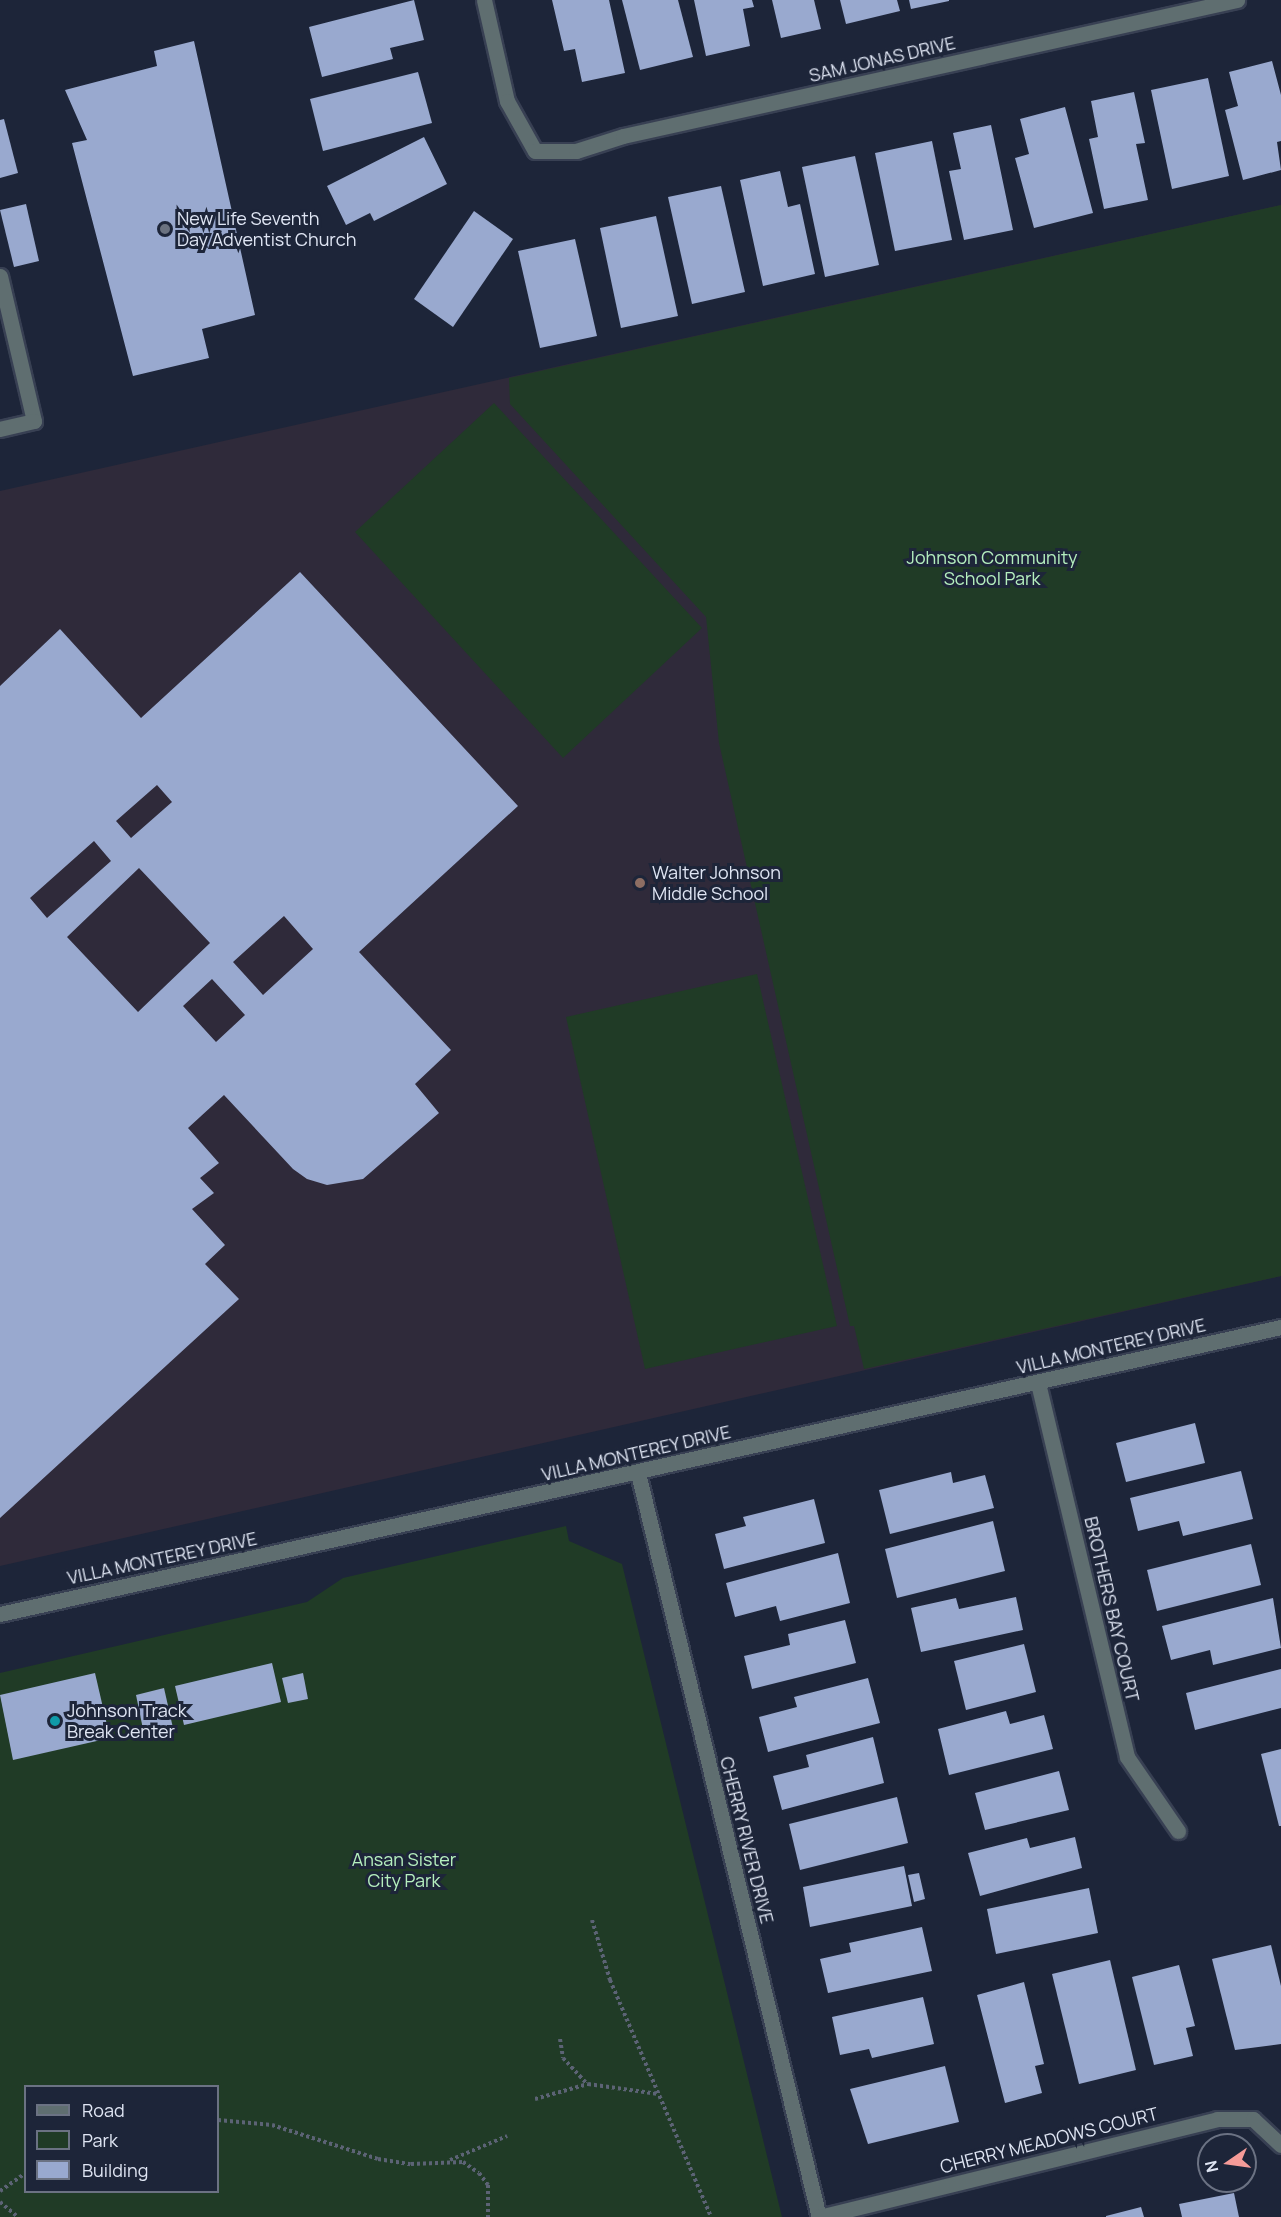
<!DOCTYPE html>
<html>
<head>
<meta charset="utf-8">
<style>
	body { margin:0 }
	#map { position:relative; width:1281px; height:2217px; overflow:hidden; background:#1d2539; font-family:Manrope,sans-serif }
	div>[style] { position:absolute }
	.industrial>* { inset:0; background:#2f2a3a }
	.green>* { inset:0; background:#203b26 }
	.building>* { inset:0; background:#99a9cf }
	.path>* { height:4px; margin-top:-2px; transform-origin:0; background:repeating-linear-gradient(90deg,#5c6375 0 3px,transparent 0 6px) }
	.roads { filter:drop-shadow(2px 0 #384053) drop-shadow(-2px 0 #384053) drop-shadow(0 2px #384053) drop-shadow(0 -2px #384053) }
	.minor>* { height:15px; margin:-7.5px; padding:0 7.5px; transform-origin:7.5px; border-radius:7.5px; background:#5f6e70 }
	.dots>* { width:16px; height:16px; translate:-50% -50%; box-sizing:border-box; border:3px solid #1d2539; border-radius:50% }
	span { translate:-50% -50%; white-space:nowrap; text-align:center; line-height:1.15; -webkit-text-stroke:6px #1d2539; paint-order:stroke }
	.street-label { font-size:18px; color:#dfe5f3 }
	.poi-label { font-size:18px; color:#dfe5f3 }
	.left { translate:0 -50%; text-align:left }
	.park-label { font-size:18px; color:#b5efbe }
	.legend { position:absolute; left:24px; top:2085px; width:195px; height:108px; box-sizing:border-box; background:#1d2539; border:2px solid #6b7283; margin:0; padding:8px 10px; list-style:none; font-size:18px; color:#dfe5f3 }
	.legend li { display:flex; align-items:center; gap:12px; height:30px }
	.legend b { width:30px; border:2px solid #6b7283 }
	.north { position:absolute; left:1197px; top:2133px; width:60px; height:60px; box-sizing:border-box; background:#1d2539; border:2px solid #6b7283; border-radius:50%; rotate:257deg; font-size:16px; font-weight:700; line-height:24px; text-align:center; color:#dfe5f3 }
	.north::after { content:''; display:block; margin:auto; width:21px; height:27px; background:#f59b98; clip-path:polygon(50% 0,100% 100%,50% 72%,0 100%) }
</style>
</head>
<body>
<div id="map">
	<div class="industrial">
		<i style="clip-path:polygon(1281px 205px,1281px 1276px,0 1566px,0 491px)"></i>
	</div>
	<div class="green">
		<i style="clip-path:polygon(1281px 205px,1281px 1276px,864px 1369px,854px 1326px,850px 1326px,719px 743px,706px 617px,510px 404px,509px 378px)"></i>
		<i style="clip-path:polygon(494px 403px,702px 628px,563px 758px,355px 532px)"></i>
		<i style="clip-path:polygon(757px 974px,837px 1326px,645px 1369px,566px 1017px)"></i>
		<i style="clip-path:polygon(evenodd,566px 1526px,569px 1541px,622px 1564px,782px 2217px,0 2217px,0 1673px,307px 1602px,343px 1578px,566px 1526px,26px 2086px,218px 2086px,218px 2192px,26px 2192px,26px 2086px)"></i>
	</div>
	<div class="building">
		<i style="clip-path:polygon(414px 0,424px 40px,390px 48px,393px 59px,322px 77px,309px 27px)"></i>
		<i style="clip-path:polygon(552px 0,609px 0,625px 73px,582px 82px,575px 49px,564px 51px)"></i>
		<i style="clip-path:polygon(622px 0,678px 0,693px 57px,640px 70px)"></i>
		<i style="clip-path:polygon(694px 0,752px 0,754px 7px,743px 9px,750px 46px,706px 56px)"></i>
		<i style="clip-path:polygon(772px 0,814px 0,821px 29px,781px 38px)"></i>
		<i style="clip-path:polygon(840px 0,897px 0,900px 11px,846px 24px)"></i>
		<i style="clip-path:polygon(909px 0,949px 0,949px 1px,911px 9px)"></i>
		<i style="clip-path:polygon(194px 41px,255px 315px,202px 329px,209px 358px,133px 376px,72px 143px,87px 140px,65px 90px,157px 66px,154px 51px)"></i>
		<i style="clip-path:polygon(1272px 61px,1281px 95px,1281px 141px,1277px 142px,1281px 170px,1243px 180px,1225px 110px,1238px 106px,1229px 72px)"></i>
		<i style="clip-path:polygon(418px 72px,432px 123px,323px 151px,310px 99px)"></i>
		<i style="clip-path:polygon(1208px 78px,1229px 176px,1172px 189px,1151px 90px)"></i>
		<i style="clip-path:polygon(1134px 92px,1145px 143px,1136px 144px,1148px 200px,1104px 209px,1089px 139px,1098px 137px,1091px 101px)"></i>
		<i style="clip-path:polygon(1065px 107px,1093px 213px,1034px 228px,1015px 158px,1029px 154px,1020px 119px)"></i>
		<i style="clip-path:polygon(4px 119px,18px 173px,0 178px,0 120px)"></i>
		<i style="clip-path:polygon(991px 125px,1013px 230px,964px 240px,949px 171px,961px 169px,953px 133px)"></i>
		<i style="clip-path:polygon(424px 137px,447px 184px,374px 221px,370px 213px,346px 225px,327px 186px)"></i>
		<i style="clip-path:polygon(932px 141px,952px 240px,895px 251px,875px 153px)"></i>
		<i style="clip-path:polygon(855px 156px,879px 265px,825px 277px,802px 167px)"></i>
		<i style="clip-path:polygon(780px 171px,788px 207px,800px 204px,815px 274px,763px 286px,740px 180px)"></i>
		<i style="clip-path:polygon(721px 186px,745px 292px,692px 304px,668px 197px)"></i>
		<i style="clip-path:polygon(26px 204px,39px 261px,14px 267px,0 210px)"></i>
		<i style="clip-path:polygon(474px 211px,513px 239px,453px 327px,414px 299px)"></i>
		<i style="clip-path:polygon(656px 216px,678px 316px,621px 328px,600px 228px)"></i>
		<i style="clip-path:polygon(575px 239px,597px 336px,540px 348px,518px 251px)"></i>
		<i style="clip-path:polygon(evenodd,300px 572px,518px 806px,359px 952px,451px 1050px,415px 1084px,439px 1113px,363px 1179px,327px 1185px,307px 1179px,293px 1169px,224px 1095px,188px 1128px,219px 1163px,200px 1178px,214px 1193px,192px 1209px,225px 1245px,205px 1264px,239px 1299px,0 1518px,0 686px,60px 629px,141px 718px,300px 572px,157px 785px,172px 802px,131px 838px,116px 821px,157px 785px,300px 572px,94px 841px,111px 861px,47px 918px,30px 898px,94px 841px,300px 572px,139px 868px,210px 943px,138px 1012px,67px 937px,139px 868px,300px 572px,284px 916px,313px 949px,263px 995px,233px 962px,284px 916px,300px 572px,212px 979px,245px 1015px,216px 1042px,183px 1006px,212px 979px)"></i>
		<i style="clip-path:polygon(1195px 1423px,1205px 1463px,1126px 1482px,1116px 1443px)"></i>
		<i style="clip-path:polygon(1241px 1471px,1253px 1519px,1183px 1536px,1179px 1521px,1138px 1531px,1130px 1498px)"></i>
		<i style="clip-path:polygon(951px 1472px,953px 1483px,985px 1475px,994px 1508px,890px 1534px,879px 1490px)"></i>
		<i style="clip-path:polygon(814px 1499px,825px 1543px,724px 1569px,715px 1534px,746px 1526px,743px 1517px)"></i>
		<i style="clip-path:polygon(993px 1521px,1005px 1571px,897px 1598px,885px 1549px)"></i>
		<i style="clip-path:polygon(1251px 1544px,1261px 1585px,1157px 1611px,1147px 1570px)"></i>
		<i style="clip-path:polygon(838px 1553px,850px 1603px,780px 1621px,776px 1606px,735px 1617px,726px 1583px)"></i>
		<i style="clip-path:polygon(1016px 1597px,1023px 1630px,921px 1652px,911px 1608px,956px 1598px,959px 1609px)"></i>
		<i style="clip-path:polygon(1273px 1598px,1281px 1648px,1213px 1665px,1210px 1650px,1171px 1660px,1162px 1626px)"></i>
		<i style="clip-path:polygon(845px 1620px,856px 1663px,752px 1689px,744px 1656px,790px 1645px,788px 1634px)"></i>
		<i style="clip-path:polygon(1024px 1644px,1036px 1692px,966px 1710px,954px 1661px)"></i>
		<i style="clip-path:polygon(272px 1663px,281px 1702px,184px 1725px,175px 1686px)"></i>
		<i style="clip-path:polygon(1281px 1669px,1281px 1708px,1195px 1730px,1186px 1693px)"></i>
		<i style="clip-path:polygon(95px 1673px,110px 1738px,13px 1760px,0 1695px)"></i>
		<i style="clip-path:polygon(303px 1673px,308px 1699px,288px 1703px,282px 1678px)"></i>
		<i style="clip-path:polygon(868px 1678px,880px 1723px,768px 1752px,759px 1717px,797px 1707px,794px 1697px)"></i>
		<i style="clip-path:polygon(164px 1688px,173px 1728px,144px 1734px,136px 1695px)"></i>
		<i style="clip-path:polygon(1006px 1711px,1010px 1724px,1044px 1715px,1053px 1749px,949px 1775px,938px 1729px)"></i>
		<i style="clip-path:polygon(873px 1737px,884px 1783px,782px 1810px,773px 1776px,809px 1767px,806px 1755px)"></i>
		<i style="clip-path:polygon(1281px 1749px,1281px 1826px,1279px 1826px,1261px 1754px)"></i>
		<i style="clip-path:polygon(1059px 1771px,1069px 1810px,985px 1830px,975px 1793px)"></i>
		<i style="clip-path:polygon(897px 1797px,908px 1843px,800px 1870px,789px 1824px)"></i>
		<i style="clip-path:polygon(1075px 1837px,1082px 1868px,980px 1896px,968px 1853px,1027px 1838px,1030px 1848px)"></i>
		<i style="clip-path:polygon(904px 1866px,912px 1906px,810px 1927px,803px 1887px)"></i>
		<i style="clip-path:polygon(919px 1873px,925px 1899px,914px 1902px,908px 1875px)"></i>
		<i style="clip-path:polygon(1089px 1888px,1098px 1933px,996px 1954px,987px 1909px)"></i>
		<i style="clip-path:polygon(922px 1927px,932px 1971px,828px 1993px,820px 1959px,851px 1952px,849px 1943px)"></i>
		<i style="clip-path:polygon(1271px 1945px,1281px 1986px,1281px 2044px,1235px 2050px,1212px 1959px)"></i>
		<i style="clip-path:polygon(1110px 1960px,1136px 2070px,1079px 2084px,1052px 1974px)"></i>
		<i style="clip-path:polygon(1179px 1965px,1195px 2026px,1186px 2028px,1193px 2056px,1154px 2065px,1132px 1977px)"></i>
		<i style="clip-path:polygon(1024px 1982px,1044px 2064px,1035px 2066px,1042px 2093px,1005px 2103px,977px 1995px)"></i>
		<i style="clip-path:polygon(923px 1997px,934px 2044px,872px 2058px,869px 2049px,840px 2055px,832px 2017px)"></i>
		<i style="clip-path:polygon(945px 2066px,959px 2122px,868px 2144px,850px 2089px)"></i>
		<i style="clip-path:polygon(1234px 2193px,1239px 2217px,1182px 2217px,1179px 2204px)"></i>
		<i style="clip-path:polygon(1141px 2207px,1144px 2217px,1106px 2217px,1106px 2216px)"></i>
	</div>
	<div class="path">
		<i style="left:592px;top:1920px;width:63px;rotate:73.3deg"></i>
		<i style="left:610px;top:1980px;width:258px;rotate:66.9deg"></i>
		<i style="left:560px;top:2039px;width:19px;rotate:81deg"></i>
		<i style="left:563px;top:2058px;width:35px;rotate:47deg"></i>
		<i style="left:535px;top:2099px;width:55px;rotate:-15.8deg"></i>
		<i style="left:588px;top:2084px;width:71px;rotate:8.1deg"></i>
		<i style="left:218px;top:2120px;width:54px;rotate:5.3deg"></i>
		<i style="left:272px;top:2125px;width:111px;rotate:17.8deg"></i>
		<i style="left:378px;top:2159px;width:33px;rotate:9deg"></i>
		<i style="left:411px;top:2164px;width:52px;rotate:-2.2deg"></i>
		<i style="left:463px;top:2162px;width:19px;rotate:35deg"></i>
		<i style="left:479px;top:2173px;width:15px;rotate:53deg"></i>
		<i style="left:488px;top:2185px;width:32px;rotate:90deg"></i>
		<i style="left:450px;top:2160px;width:62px;rotate:-22.8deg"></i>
		<i style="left:0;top:2191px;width:32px;rotate:-35deg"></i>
		<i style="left:0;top:2202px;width:23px;rotate:40deg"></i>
	</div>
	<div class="roads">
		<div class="minor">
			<i style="left:484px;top:0;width:104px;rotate:77.2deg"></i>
			<i style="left:507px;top:101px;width:57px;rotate:60.8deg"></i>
			<i style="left:535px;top:151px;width:41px"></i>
			<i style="left:576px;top:151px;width:49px;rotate:-17.7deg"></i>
			<i style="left:623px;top:136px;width:629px;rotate:-12.49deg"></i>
			<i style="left:0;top:276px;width:149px;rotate:76.8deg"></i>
			<i style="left:34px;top:421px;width:35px;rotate:167deg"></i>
			<i style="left:1038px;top:1383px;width:384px;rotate:76.6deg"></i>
			<i style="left:1127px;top:1757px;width:90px;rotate:55.4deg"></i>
			<i style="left:638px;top:1473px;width:766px;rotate:76.33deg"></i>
			<i style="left:0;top:1614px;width:1313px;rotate:-12.63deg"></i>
			<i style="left:819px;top:2217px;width:410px;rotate:-13.8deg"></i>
			<i style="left:1217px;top:2119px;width:36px"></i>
			<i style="left:1253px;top:2119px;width:38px;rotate:43deg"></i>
		</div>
	</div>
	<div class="dots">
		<i style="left:165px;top:229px;background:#6b7280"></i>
		<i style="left:640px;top:883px;background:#8d6e63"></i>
		<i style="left:55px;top:1721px;background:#0f9aa8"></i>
	</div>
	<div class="street-label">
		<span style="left:882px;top:59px;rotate:-13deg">SAM JONAS DRIVE</span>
		<span style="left:1111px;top:1346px;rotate:-13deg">VILLA MONTEREY DRIVE</span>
		<span style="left:636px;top:1453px;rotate:-13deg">VILLA MONTEREY DRIVE</span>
		<span style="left:162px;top:1558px;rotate:-12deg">VILLA MONTEREY DRIVE</span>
		<span style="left:1112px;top:1609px;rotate:77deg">BROTHERS BAY COURT</span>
		<span style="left:747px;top:1840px;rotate:76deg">CHERRY RIVER DRIVE</span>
		<span style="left:1049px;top:2140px;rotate:-14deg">CHERRY MEADOWS COURT</span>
	</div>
	<div class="poi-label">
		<span class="left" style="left:177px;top:229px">New Life Seventh<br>Day Adventist Church</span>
		<span class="left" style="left:652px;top:883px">Walter Johnson<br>Middle School</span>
		<span class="left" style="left:67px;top:1721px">Johnson Track<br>Break Center</span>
	</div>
	<div class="park-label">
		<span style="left:992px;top:568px">Johnson Community<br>School Park</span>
		<span style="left:404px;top:1870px">Ansan Sister<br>City Park</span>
	</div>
	<ul class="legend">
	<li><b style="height:8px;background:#5f6e70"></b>Road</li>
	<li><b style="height:16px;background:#203b26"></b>Park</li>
	<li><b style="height:16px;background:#99a9cf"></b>Building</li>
	</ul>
	<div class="north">N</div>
</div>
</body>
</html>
